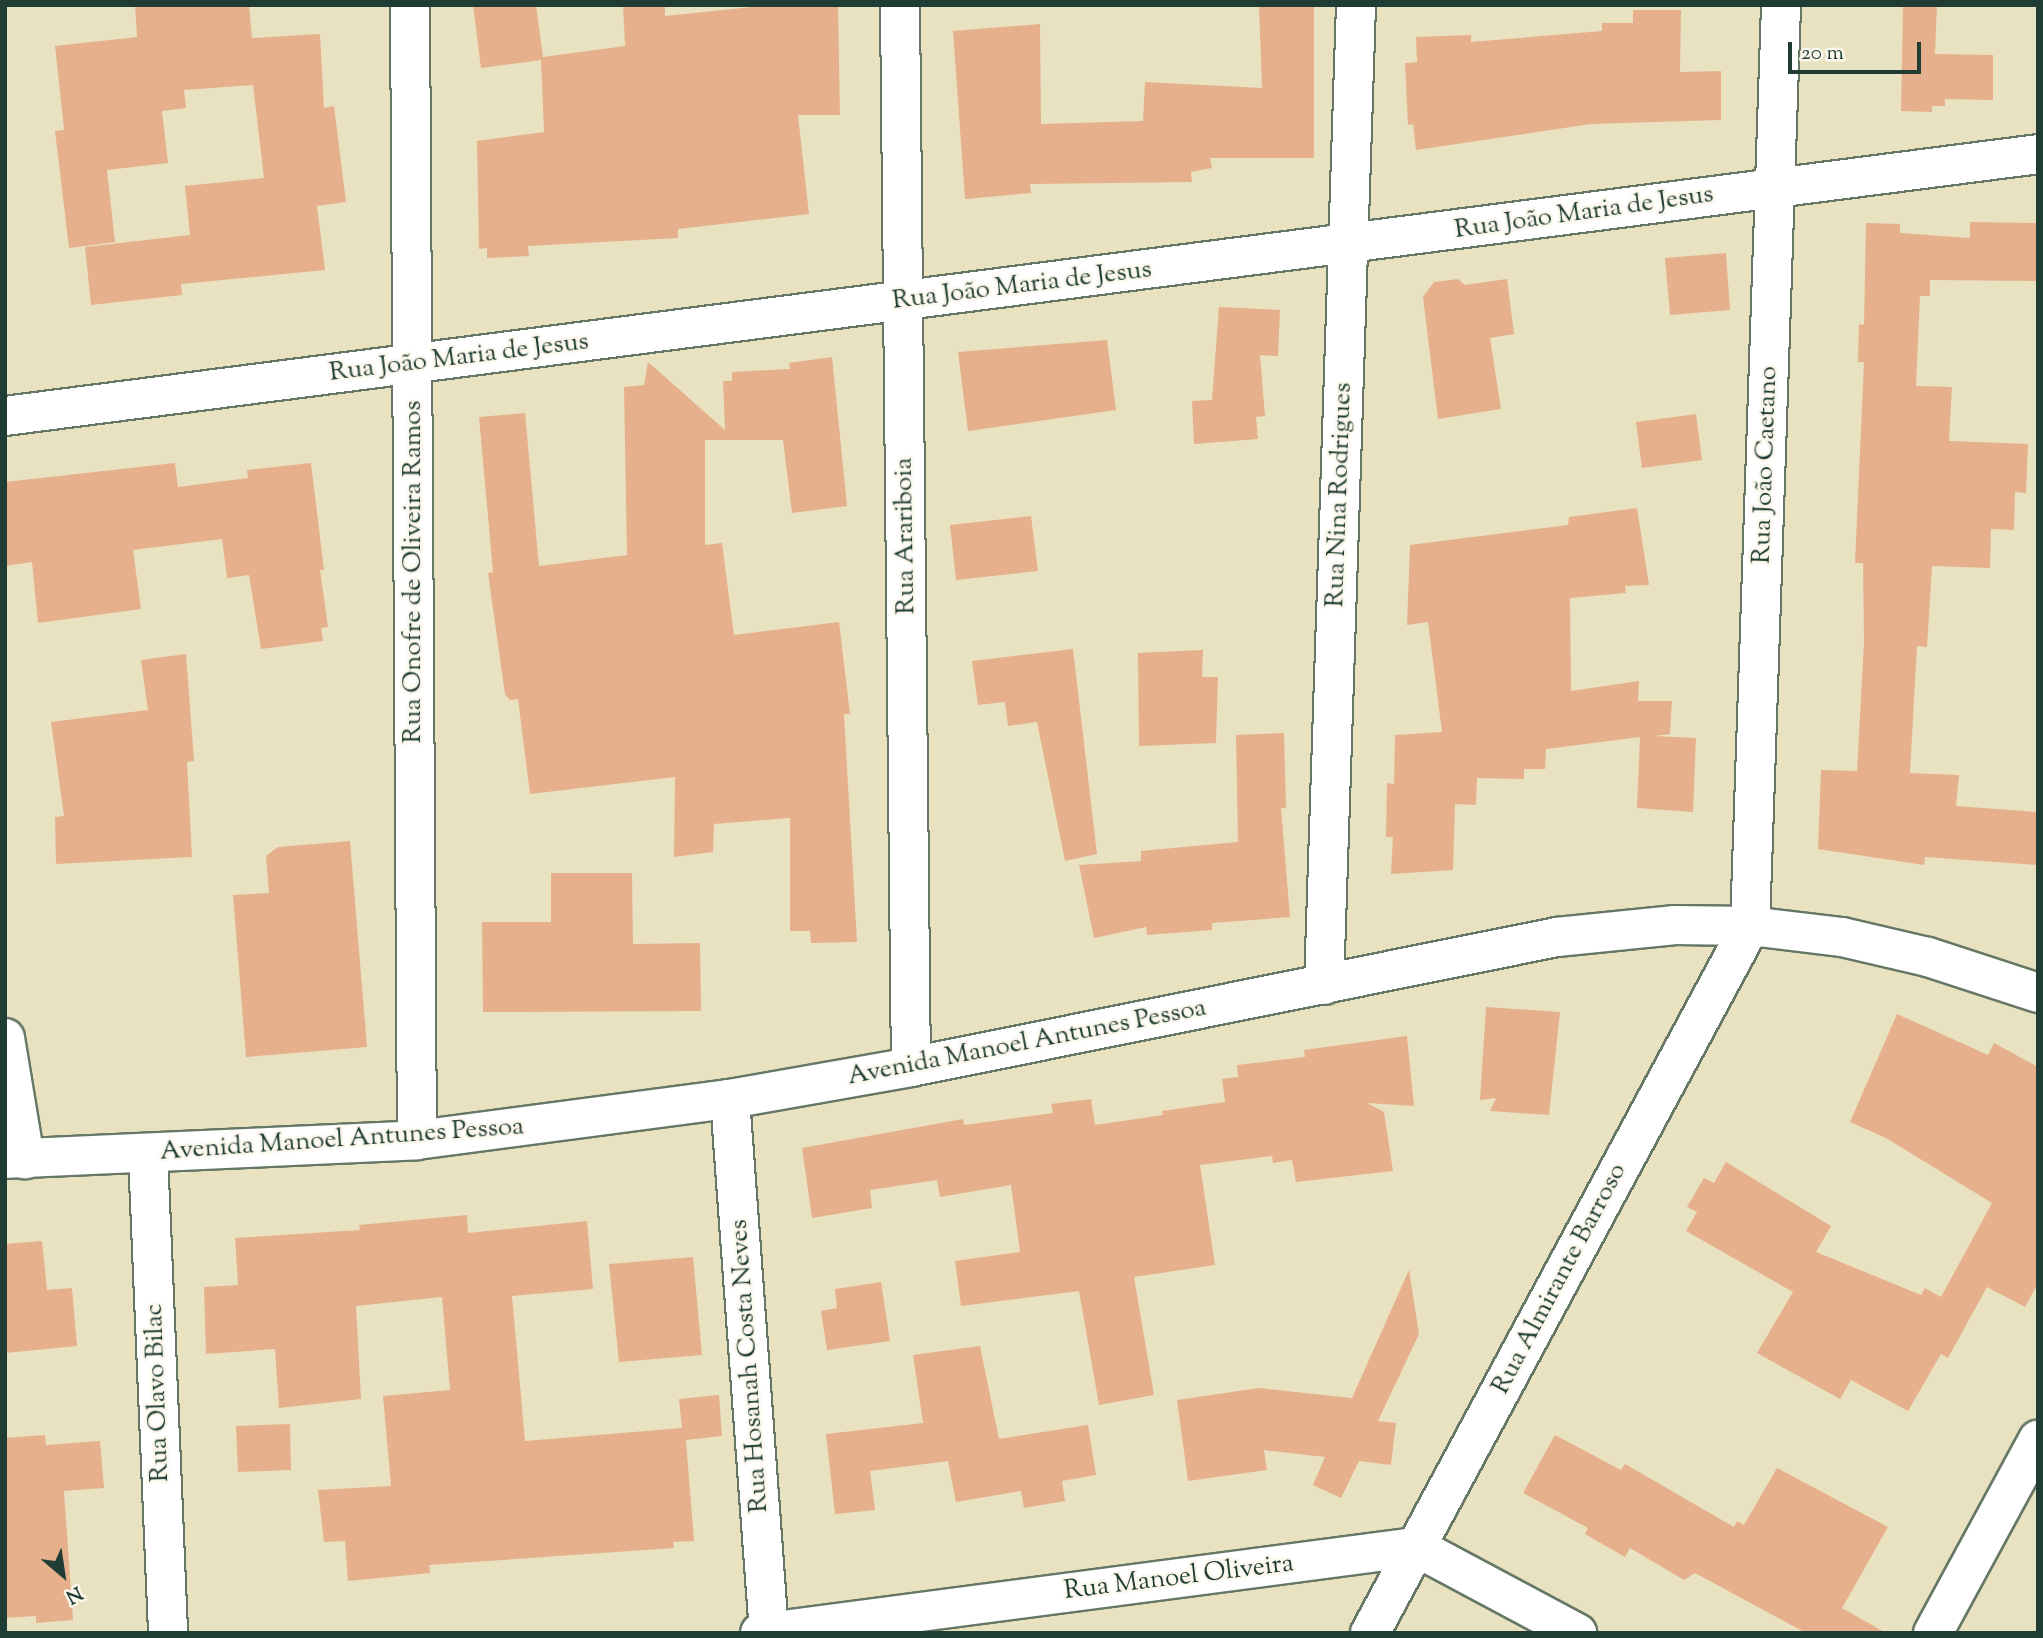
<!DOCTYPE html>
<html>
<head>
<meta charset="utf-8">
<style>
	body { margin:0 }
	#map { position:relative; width:2043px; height:1638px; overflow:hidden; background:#e9e2c1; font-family:"Sorts Mill Goudy",serif }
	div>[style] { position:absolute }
	.building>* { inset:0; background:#e6b08c }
	.roads { filter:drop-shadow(2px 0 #667765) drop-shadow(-2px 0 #667765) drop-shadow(0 2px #667765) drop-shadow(0 -2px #667765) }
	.minor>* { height:38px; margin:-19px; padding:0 19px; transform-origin:19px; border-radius:19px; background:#fff }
	.primary>* { height:38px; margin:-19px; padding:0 19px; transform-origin:19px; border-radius:19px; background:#fff }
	span { translate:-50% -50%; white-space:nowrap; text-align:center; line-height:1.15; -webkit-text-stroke:5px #fbf7ec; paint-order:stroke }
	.street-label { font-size:26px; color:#1f3d34 }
	.frame { position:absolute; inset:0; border:7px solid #1f3d34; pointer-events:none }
	.north { position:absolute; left:28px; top:1540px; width:70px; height:70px; -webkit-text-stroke:5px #fbf7ec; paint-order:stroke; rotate:151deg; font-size:19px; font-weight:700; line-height:28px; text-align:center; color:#1f3d34 }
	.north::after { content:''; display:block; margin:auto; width:24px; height:32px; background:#1f3d34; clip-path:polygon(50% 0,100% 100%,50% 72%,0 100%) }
	.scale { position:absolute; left:1788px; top:42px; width:133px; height:32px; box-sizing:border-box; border:4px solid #1f3d34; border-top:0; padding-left:9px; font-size:21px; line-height:24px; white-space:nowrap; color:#1f3d34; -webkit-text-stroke:5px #fbf7ec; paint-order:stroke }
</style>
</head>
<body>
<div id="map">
	<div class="building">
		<i style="clip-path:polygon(135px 5px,249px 5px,252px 38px,320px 34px,324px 108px,334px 106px,346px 202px,317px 206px,325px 270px,181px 284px,182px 295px,91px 305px,85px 247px,190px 235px,185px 186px,264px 178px,253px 85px,184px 90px,186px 108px,162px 111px,168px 163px,107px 170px,115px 242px,69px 248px,55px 131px,64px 130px,55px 46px,137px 37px)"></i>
		<i style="clip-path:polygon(473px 5px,536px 5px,543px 57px,625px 46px,623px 5px,665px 5px,665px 16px,771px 5px,838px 5px,840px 115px,798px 115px,809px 214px,678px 229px,678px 238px,528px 246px,529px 256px,487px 258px,487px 248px,479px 249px,477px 141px,544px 132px,541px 60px,481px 68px)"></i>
		<i style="clip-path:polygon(1259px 5px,1314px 5px,1314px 158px,1210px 158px,1212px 168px,1191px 172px,1192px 182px,1030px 184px,1031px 193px,965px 199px,953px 31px,1040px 24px,1041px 124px,1143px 121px,1145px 82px,1262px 88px)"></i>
		<i style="clip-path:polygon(1903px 5px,1937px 5px,1935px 54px,1993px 55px,1993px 100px,1945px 99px,1945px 106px,1932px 106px,1932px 112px,1901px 111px)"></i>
		<i style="clip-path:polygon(1633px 10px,1681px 10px,1680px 72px,1721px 71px,1721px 120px,1591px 124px,1416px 150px,1413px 124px,1408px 125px,1405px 63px,1417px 62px,1416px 37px,1471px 35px,1471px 42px,1602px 31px,1602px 23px,1633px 23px)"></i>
		<i style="clip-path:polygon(1970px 222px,2038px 223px,2038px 281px,1930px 280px,1930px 296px,1920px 296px,1916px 386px,1952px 387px,1949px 441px,2028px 444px,2026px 493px,2015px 492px,2014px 530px,1991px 529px,1990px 568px,1932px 566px,1927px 647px,1917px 646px,1910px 773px,1959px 775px,1956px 806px,2038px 812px,2038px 865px,1925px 857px,1924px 865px,1818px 849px,1821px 770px,1857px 771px,1864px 642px,1863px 563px,1855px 563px,1864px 362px,1858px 362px,1859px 324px,1864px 325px,1866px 223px,1900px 224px,1900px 233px,1970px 238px)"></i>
		<i style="clip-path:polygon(1726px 253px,1730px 310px,1670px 315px,1665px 258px)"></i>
		<i style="clip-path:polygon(1458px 279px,1465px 285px,1507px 279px,1514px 334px,1490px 338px,1501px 409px,1438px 419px,1423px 297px,1434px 282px)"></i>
		<i style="clip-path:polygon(1219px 307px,1280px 310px,1278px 356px,1260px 355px,1265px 416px,1256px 417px,1258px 439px,1194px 444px,1192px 401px,1212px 400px)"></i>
		<i style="clip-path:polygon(1107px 340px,1116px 410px,968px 431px,958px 352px)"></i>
		<i style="clip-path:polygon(832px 357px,847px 506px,792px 513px,783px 440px,705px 440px,705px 545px,722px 543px,734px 635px,839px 622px,850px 714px,844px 714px,857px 942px,811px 943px,810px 931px,790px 931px,790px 818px,714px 824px,713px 852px,674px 857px,675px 777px,530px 794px,518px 699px,510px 700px,505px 694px,488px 573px,493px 572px,479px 417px,525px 413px,539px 566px,627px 555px,624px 387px,644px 385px,648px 362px,725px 430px,723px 381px,732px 381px,732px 372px,790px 369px,789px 363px)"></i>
		<i style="clip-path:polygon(1696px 414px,1702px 460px,1642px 468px,1636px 422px)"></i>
		<i style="clip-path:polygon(175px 463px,178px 487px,248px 478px,247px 470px,311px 463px,324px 570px,320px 570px,328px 627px,321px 628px,323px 641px,261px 649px,249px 575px,227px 578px,222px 539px,133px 550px,141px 609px,38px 623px,32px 562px,5px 566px,5px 482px)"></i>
		<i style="clip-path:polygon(1637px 508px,1649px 585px,1625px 586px,1626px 593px,1570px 598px,1571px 691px,1639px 681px,1638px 701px,1672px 701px,1670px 734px,1655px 736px,1696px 738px,1693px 812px,1637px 808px,1640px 737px,1546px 749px,1545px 769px,1524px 769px,1524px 779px,1477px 778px,1476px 805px,1455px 804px,1453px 870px,1391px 874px,1393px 837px,1386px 837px,1387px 783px,1394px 784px,1395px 735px,1442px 732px,1428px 622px,1407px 625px,1410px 545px,1568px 525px,1569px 517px)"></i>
		<i style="clip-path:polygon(1031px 516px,1038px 571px,956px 580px,950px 525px)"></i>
		<i style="clip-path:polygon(1073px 649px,1097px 854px,1065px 861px,1037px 722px,1008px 726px,1005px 702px,978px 705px,972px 661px)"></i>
		<i style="clip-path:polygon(1203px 650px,1202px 677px,1218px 677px,1216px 743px,1139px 746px,1138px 653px)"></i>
		<i style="clip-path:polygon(186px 654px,194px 761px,187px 762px,192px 857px,56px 864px,55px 817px,64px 816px,51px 722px,148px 710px,141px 660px)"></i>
		<i style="clip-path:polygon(1284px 733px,1286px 808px,1281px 808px,1290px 917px,1212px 923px,1212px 930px,1147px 935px,1146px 927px,1094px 938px,1079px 865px,1141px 861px,1141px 851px,1238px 842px,1236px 735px)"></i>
		<i style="clip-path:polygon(350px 841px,367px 1047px,246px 1057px,233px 895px,269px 893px,266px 856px,278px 847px)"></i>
		<i style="clip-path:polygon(551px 873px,632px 873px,633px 944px,700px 943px,701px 1011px,483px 1012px,482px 922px,551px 922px)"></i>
		<i style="clip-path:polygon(1486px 1007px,1560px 1012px,1549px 1115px,1490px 1111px,1496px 1098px,1480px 1100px)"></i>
		<i style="clip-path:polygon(1897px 1014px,1988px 1055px,1994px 1043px,2038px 1067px,2038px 1283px,2025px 1307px,1987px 1287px,1948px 1358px,1941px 1354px,1908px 1411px,1851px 1380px,1840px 1399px,1757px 1353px,1793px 1292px,1686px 1231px,1697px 1212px,1687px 1207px,1704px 1178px,1714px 1183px,1726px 1162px,1831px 1226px,1816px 1252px,1921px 1295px,1925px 1288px,1941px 1297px,1992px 1203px,1886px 1138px,1850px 1122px)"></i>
		<i style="clip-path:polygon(1407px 1036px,1414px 1106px,1367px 1103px,1384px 1112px,1393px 1171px,1296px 1182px,1292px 1160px,1273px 1163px,1272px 1156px,1200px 1165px,1215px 1265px,1134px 1277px,1154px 1395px,1099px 1405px,1079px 1291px,961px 1306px,955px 1261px,1020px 1252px,1011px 1185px,940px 1197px,937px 1180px,870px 1190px,872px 1208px,812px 1218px,802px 1148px,963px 1119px,964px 1125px,1053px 1113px,1051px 1104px,1091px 1099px,1095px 1125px,1163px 1115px,1162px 1111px,1225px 1102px,1222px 1079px,1238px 1077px,1237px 1065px,1305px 1057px,1304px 1050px)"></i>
		<i style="clip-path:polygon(467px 1215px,468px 1233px,587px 1221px,593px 1289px,512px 1296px,525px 1441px,682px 1428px,679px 1399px,719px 1395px,722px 1436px,686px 1440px,694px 1541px,673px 1542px,674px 1548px,429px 1565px,430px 1573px,348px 1581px,345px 1541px,324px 1542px,318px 1490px,391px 1486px,383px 1396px,450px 1390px,442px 1297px,356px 1306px,361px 1399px,279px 1408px,275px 1349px,206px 1354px,204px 1287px,238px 1285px,235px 1238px,360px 1230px,359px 1225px)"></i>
		<i style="clip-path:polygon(42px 1241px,47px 1290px,72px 1288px,77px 1346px,5px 1353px,5px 1244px)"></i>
		<i style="clip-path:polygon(693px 1257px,702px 1355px,619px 1362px,609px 1264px)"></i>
		<i style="clip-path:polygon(1409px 1270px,1419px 1334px,1378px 1421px,1396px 1423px,1391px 1465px,1359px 1461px,1341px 1498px,1313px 1485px,1325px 1457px,1264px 1450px,1267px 1470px,1188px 1481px,1177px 1400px,1259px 1388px,1352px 1398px)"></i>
		<i style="clip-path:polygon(881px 1282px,890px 1341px,827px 1350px,821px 1311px,837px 1308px,835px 1289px)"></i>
		<i style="clip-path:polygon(980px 1346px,999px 1439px,1088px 1425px,1096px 1475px,1062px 1481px,1065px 1501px,1024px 1508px,1021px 1491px,956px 1502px,948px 1461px,870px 1471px,875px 1510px,835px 1514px,826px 1434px,923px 1423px,913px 1355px)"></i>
		<i style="clip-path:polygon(290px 1424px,291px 1470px,238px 1472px,236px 1426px)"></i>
		<i style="clip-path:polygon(45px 1435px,46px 1445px,100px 1441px,104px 1488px,64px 1491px,73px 1620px,36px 1623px,36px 1616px,5px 1618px,5px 1438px)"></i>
		<i style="clip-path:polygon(1555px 1435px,1621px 1470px,1625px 1464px,1734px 1527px,1737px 1521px,1744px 1525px,1777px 1468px,1888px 1527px,1842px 1608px,1886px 1633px,1806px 1633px,1695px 1573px,1684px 1580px,1630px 1548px,1625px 1557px,1585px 1534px,1588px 1528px,1523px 1493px)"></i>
	</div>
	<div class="roads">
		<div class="minor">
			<i style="left:410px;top:5px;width:1135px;rotate:89.65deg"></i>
			<i style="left:900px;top:5px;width:1062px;rotate:89.41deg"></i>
			<i style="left:5px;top:416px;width:2050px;rotate:-7.34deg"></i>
			<i style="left:1324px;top:985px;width:981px;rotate:-88.13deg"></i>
			<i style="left:5px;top:1038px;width:123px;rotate:80.6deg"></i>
			<i style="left:730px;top:1099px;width:535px;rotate:85.82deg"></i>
			<i style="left:148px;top:1154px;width:479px;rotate:87.6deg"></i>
			<i style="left:760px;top:1633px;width:662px;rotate:-7.47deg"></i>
			<i style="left:1416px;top:1547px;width:183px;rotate:28.1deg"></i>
			<i style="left:1370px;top:1633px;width:803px;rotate:-61.74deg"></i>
			<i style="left:1750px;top:926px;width:922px;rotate:-88.07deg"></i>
			<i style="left:1933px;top:1633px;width:220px;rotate:-61.5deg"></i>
		</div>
		<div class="primary">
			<i style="left:5px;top:1159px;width:412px;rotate:-2.6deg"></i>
			<i style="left:417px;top:1140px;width:316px;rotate:-7.5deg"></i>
			<i style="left:730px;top:1099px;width:184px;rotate:-10deg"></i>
			<i style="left:911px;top:1067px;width:659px;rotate:-11.38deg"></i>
			<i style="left:1557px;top:937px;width:119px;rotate:-5.8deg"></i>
			<i style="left:1675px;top:925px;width:75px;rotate:0.8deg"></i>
			<i style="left:1750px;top:926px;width:93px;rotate:6.8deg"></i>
			<i style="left:1842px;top:937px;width:88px;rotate:13.1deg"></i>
			<i style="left:1928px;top:957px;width:116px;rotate:18.1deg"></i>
		</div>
	</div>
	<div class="street-label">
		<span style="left:1584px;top:213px;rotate:-8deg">Rua João Maria de Jesus</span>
		<span style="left:1022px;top:286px;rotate:-7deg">Rua João Maria de Jesus</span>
		<span style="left:459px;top:358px;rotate:-7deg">Rua João Maria de Jesus</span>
		<span style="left:1766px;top:465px;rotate:-88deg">Rua João Caetano</span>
		<span style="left:1340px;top:495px;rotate:-88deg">Rua Nina Rodrigues</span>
		<span style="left:906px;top:536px;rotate:-91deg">Rua Arariboia</span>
		<span style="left:414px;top:572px;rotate:-90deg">Rua Onofre de Oliveira Ramos</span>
		<span style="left:1027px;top:1043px;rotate:-11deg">Avenida Manoel Antunes Pessoa</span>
		<span style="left:342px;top:1140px;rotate:-4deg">Avenida Manoel Antunes Pessoa</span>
		<span style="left:1560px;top:1279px;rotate:-62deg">Rua Almirante Barroso</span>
		<span style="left:750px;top:1366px;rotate:-94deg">Rua Hosanah Costa Neves</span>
		<span style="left:158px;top:1393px;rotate:-92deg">Rua Olavo Bilac</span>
		<span style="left:1179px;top:1578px;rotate:-7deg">Rua Manoel Oliveira</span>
	</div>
	<div class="frame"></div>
	<div class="north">N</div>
	<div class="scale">20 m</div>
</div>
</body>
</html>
